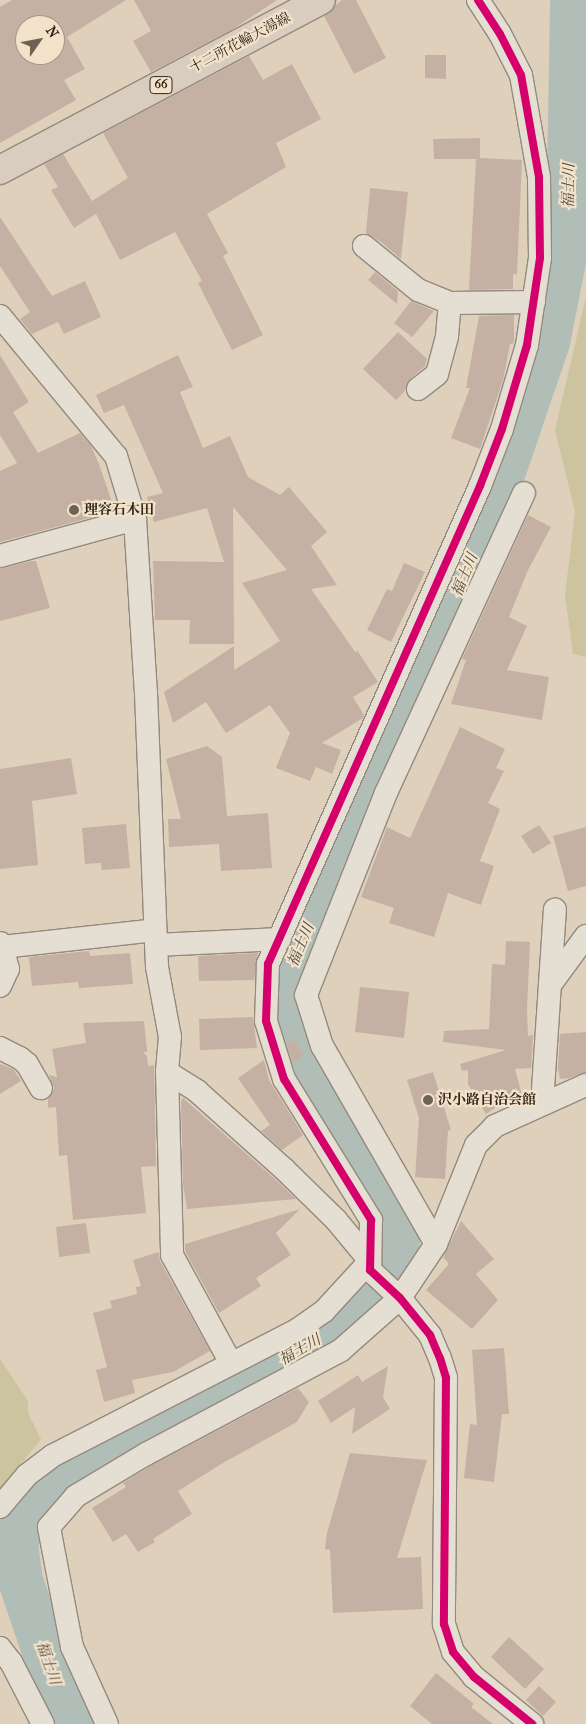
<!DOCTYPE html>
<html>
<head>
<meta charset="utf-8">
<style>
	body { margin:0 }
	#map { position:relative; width:586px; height:1724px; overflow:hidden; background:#ded0bb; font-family:"IM FELL French Canon","Noto Serif JP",serif }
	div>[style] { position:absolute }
	.green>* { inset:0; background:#cbc49f }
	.river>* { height:45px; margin:-22.5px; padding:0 22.5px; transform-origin:22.5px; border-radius:22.5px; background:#b0beb7 }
	.building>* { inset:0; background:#c5b1a3 }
	.roads { filter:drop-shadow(1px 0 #938a7d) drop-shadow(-1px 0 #938a7d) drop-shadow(0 1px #938a7d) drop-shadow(0 -1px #938a7d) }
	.street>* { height:22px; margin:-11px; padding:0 11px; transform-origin:11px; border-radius:11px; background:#e5ded3 }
	.primary>* { height:28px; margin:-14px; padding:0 14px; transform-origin:14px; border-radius:14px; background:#d8cdbe }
	.cycleway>* { height:8px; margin:-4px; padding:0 4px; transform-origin:4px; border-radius:4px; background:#d6006c }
	.dots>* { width:14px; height:14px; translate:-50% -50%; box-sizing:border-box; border:2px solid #f3e2ca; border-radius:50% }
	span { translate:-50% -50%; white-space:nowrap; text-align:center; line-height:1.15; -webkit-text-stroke:4.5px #f3e2ca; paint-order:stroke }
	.shield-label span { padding:1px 4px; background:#f3e2ca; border:1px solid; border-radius:4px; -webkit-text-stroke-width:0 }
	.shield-label { font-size:12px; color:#32271c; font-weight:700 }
	.street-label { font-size:14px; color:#32271c }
	.poi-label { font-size:14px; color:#32271c; font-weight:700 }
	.left { translate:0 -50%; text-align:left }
	.water-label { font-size:15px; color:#4d4b42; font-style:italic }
	.north { position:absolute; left:15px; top:15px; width:50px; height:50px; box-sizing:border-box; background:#f3e2ca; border:1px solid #a69784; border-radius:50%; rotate:57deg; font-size:14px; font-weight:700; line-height:20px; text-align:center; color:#32271c }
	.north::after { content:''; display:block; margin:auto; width:18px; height:22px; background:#6e6254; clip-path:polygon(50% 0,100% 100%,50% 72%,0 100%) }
</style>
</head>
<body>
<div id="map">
	<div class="green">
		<i style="clip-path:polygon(586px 297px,586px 657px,573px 654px,565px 595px,575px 512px,555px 430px)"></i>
		<i style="clip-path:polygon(0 1359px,28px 1401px,28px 1413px,41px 1439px,0 1490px)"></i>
	</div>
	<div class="river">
		<i style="left:74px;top:1724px;width:30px;rotate:-118deg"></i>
		<i style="left:60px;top:1698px;width:125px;rotate:-108.7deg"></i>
		<i style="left:20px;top:1580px;width:37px;rotate:-98deg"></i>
		<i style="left:15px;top:1543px;width:35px;rotate:-74deg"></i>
		<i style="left:25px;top:1509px;width:36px;rotate:-46deg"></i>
		<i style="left:50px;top:1483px;width:303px;rotate:-27.7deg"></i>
		<i style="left:318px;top:1342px;width:50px;rotate:-40.1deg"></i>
		<i style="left:356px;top:1310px;width:69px;rotate:-54.5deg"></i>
		<i style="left:396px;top:1254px;width:26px;rotate:-86deg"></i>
		<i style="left:398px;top:1228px;width:40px;rotate:-108.9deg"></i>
		<i style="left:385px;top:1190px;width:153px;rotate:-124.3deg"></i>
		<i style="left:299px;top:1064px;width:54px;rotate:-100.7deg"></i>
		<i style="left:289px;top:1011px;width:47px;rotate:-90deg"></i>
		<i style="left:289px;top:964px;width:72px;rotate:-63.4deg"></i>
		<i style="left:321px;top:900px;width:169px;rotate:-67.1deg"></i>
		<i style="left:387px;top:744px;width:108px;rotate:-64.9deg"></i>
		<i style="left:433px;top:646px;width:18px;rotate:-56deg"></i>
		<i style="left:443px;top:631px;width:84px;rotate:-67.7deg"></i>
		<i style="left:475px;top:553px;width:223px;rotate:-71.2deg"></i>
		<i style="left:547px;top:342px;width:109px;rotate:-78.9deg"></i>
		<i style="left:568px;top:235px;width:235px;rotate:-89deg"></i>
	</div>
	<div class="building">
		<i style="clip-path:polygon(evenodd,12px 0,126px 0,67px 37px,85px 69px,64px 80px,76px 100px,0 143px,0 7px,12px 0,25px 25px,55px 25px,55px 55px,25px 55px,25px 25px)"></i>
		<i style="clip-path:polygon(134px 0,277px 0,233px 29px,151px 72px,133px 41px,151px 31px)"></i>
		<i style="clip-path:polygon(342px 0,356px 0,386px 58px,354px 74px,324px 16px)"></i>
		<i style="clip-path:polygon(425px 55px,446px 55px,446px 79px,425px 78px)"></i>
		<i style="clip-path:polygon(249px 56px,263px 80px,292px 64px,321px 119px,276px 143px,286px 167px,207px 214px,228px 253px,223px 256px,263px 335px,232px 350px,198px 283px,202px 281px,175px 232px,120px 260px,96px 214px,74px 228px,51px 190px,58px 187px,44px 164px,63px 154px,92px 201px,128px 178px,103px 133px)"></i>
		<i style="clip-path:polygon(480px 138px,480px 158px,522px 160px,517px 274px,513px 274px,513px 289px,469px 290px,476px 159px,434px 159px,433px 139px)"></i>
		<i style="clip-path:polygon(370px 188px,408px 192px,401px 259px,381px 242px,366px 233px)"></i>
		<i style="clip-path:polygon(0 217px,52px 296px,85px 281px,101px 317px,64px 334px,58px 322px,32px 334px,20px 319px,30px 312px,0 266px)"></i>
		<i style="clip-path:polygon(375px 272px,398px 291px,397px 304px,368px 280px)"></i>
		<i style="clip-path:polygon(411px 301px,434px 311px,412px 337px,394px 323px)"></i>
		<i style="clip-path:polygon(514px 315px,514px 343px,510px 344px,503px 380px,480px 449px,451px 438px,470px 388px,466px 388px,479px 316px)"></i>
		<i style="clip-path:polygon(398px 332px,427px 359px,425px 366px,410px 379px,405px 391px,396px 400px,363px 369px)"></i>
		<i style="clip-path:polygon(0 355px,29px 402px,13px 412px,38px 453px,80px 433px,91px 446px,99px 464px,115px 511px,0 542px,0 471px,17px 463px,0 435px)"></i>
		<i style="clip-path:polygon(178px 355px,193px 387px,180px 392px,203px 448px,230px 436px,248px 477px,280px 495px,289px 487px,327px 532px,311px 546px,337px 585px,311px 589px,356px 653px,357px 650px,378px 682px,353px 697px,364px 715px,363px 718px,322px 743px,341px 750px,332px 774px,316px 767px,310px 781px,276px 768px,290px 733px,270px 705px,226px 733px,206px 702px,173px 723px,164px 692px,234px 646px,234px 670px,280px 641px,242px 583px,287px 570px,233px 507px,234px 644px,189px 644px,190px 620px,155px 620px,153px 561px,224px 562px,207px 508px,154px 522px,147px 497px,163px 493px,124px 405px,104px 413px,96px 395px)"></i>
		<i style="clip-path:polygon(528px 515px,551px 527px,528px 570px,509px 617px,527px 626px,507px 670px,549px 677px,542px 720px,451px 704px,466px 660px,462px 659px)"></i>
		<i style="clip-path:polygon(31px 561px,36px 561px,50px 608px,0 621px,0 569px)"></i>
		<i style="clip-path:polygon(404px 563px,425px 572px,391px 642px,367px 630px,387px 589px,392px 591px)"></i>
		<i style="clip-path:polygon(460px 727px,505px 749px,496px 768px,504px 771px,488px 803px,500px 809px,480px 861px,494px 866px,481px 905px,448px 893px,434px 937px,389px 923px,394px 908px,361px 897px,387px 827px,410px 838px)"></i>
		<i style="clip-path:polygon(207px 746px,222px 757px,227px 816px,268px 813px,272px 868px,221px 871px,219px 844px,169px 847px,168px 819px,181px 819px,166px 759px)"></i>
		<i style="clip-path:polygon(71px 758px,77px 794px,32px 801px,38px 865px,0 869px,0 769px)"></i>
		<i style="clip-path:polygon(126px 824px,130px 868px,102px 870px,101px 863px,85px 864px,82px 828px)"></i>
		<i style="clip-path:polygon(539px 825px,551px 843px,533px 854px,521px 836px)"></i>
		<i style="clip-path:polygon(586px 827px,586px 886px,568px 891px,553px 836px)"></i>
		<i style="clip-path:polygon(506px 941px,530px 942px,527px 1010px,528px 1036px,533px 1035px,531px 1068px,515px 1069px,523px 1099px,502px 1103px,486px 1114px,468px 1084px,468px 1070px,462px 1071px,460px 1064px,506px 1050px,443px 1042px,444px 1031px,489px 1029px,492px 964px,505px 965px)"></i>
		<i style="clip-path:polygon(89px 951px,90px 956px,130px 953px,133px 984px,79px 988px,78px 982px,32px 986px,29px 957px)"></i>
		<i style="clip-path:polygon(258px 953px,254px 980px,199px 981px,198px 956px)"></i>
		<i style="clip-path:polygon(360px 987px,409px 992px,404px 1038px,355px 1032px)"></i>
		<i style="clip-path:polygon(253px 1017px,257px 1048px,200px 1050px,199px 1019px)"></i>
		<i style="clip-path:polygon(144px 1021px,147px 1052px,143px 1052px,147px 1056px,148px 1066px,154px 1065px,156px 1166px,141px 1167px,146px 1213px,73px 1220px,67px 1155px,59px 1156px,56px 1107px,48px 1108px,48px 1099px,54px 1088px,49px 1075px,57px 1077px,52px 1049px,86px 1043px,83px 1023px)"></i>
		<i style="clip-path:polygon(586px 1032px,586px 1072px,569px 1078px,560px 1079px,558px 1067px,560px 1034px)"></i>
		<i style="clip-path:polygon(294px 1040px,304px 1055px,293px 1063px,287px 1045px)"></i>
		<i style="clip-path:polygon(264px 1060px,269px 1080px,303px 1135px,282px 1150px,261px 1131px,270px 1125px,238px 1078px)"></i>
		<i style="clip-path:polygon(0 1064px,13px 1069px,21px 1081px,0 1094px)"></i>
		<i style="clip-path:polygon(433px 1072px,451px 1130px,448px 1131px,445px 1179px,415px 1177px,419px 1118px,407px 1080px)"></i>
		<i style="clip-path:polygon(183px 1098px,275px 1179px,296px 1199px,187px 1209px,183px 1183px,181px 1101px)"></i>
		<i style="clip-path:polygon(300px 1209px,276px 1233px,291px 1255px,256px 1278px,261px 1286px,219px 1313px,185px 1251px,185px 1244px)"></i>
		<i style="clip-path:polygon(461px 1221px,494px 1259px,476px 1274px,498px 1300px,472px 1329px,426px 1290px,449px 1264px,443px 1257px)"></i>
		<i style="clip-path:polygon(86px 1223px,90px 1253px,59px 1257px,56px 1227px)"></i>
		<i style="clip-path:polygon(159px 1252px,160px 1261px,210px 1351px,173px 1372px,132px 1380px,135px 1393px,104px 1402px,96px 1370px,107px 1367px,93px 1313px,112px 1308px,110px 1301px,137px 1294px,136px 1287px,141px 1286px,133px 1260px)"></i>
		<i style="clip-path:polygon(504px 1348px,509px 1414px,502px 1414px,494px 1482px,464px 1478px,470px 1424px,477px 1425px,472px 1350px)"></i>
		<i style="clip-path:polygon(388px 1366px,383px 1397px,390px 1409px,352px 1434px,355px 1407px,331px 1423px,318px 1401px,358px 1375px,362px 1382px)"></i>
		<i style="clip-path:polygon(298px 1388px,309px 1402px,297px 1422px,223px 1463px,178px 1491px,192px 1514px,153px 1539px,155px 1542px,138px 1552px,126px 1534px,113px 1542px,92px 1508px,126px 1487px,123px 1483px,152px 1465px)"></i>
		<i style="clip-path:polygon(350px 1453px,427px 1460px,397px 1558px,421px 1557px,423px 1609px,333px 1613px,330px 1550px,325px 1549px,327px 1533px)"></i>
		<i style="clip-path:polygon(509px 1637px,544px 1669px,525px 1689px,491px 1657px)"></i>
		<i style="clip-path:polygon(436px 1673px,474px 1704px,471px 1707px,493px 1724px,432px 1724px,410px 1706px)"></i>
		<i style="clip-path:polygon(539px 1686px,556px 1702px,543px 1716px,526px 1700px)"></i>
	</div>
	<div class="roads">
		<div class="street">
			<i style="left:478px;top:0;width:40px;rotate:57.1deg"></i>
			<i style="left:500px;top:34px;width:46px;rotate:62.9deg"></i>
			<i style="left:521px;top:75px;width:104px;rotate:80deg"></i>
			<i style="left:539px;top:177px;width:81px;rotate:89.3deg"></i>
			<i style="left:540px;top:258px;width:88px;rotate:98.5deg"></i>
			<i style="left:527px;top:345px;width:88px;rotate:106.6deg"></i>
			<i style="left:502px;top:429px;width:61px;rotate:111.1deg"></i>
			<i style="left:480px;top:486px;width:523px;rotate:113.92deg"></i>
			<i style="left:268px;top:964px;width:57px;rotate:92deg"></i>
			<i style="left:266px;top:1021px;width:61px;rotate:72.8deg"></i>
			<i style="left:284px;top:1079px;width:166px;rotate:58.3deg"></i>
			<i style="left:371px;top:1220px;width:50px;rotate:91.1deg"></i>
			<i style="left:370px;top:1270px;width:41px;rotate:43deg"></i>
			<i style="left:400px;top:1298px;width:48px;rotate:51deg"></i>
			<i style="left:430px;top:1335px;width:25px;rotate:67deg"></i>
			<i style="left:440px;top:1358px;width:21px;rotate:73deg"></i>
			<i style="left:446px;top:1378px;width:246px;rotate:90.5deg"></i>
			<i style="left:444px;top:1624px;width:29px;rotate:72deg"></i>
			<i style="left:453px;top:1652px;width:33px;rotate:50deg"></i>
			<i style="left:474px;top:1677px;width:75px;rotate:39deg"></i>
			<i style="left:364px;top:246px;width:70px;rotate:39.2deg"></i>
			<i style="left:418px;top:290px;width:35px;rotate:22deg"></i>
			<i style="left:450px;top:303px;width:84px;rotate:-0.7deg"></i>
			<i style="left:0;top:316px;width:182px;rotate:50.4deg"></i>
			<i style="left:116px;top:456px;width:66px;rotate:73.2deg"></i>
			<i style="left:135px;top:519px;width:174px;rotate:86.4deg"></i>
			<i style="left:146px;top:693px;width:274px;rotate:87.7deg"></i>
			<i style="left:157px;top:967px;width:71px;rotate:79.5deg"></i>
			<i style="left:170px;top:1037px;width:35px;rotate:95deg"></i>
			<i style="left:167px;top:1072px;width:36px;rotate:32deg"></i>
			<i style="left:197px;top:1091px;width:117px;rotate:41.9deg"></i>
			<i style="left:284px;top:1169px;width:73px;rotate:44.4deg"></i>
			<i style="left:336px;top:1220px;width:53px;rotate:50.3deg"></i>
			<i style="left:418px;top:389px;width:24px;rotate:-38deg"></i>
			<i style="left:437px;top:374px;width:39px;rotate:-75deg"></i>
			<i style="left:447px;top:336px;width:33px;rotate:-85deg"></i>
			<i style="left:0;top:556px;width:140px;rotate:-15.3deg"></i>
			<i style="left:0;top:943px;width:4px;rotate:63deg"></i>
			<i style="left:2px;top:947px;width:154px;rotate:-6.3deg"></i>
			<i style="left:156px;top:945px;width:124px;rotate:-2.8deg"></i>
			<i style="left:550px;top:985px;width:61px;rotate:-53.7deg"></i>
			<i style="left:0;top:986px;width:19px;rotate:-65deg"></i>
			<i style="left:8px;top:969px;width:23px;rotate:-105deg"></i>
			<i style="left:0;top:1048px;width:22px;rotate:27deg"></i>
			<i style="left:20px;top:1058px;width:9px;rotate:41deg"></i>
			<i style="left:27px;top:1064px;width:28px;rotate:60deg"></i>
			<i style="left:167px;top:1072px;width:183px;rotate:88.4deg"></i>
			<i style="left:172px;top:1255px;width:123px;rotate:61.4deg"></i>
			<i style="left:542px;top:1104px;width:195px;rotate:-86.2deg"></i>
			<i style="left:436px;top:1244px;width:228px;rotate:-119.9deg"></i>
			<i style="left:322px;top:1046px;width:53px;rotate:-107.4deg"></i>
			<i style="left:306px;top:995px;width:217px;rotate:-68.4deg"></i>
			<i style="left:386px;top:793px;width:330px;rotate:-65.3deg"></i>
			<i style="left:0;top:1507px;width:42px;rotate:-49.8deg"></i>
			<i style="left:27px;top:1475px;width:31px;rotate:-37deg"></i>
			<i style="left:52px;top:1456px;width:276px;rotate:-27.2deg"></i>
			<i style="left:297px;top:1330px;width:33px;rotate:-35deg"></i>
			<i style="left:324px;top:1311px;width:68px;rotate:-47.4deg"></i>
			<i style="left:0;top:1648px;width:18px;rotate:52deg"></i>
			<i style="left:11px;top:1662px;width:70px;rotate:62.7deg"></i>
			<i style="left:107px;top:1724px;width:85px;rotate:-114.4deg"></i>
			<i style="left:72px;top:1647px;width:122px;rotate:-100.9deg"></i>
			<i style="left:49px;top:1527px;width:41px;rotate:-48.9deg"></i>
			<i style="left:76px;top:1496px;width:82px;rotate:-31deg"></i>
			<i style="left:146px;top:1454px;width:220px;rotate:-28deg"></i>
			<i style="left:340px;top:1351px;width:80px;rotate:-41.5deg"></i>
			<i style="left:400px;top:1298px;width:65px;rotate:-56.3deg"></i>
			<i style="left:436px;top:1244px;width:107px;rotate:-68deg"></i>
			<i style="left:476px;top:1145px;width:27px;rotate:-45deg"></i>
			<i style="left:495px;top:1126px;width:100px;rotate:-24.3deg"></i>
		</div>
		<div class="primary">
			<i style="left:0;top:170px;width:363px;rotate:-27.9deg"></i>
		</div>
	</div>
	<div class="cycleway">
		<i style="left:478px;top:0;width:40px;rotate:57.1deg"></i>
		<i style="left:500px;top:34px;width:46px;rotate:62.9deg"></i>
		<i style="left:521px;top:75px;width:104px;rotate:80deg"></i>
		<i style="left:539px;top:177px;width:81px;rotate:89.3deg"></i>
		<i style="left:540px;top:258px;width:88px;rotate:98.5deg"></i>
		<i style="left:527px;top:345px;width:88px;rotate:106.6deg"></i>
		<i style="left:502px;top:429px;width:61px;rotate:111.1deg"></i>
		<i style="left:480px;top:486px;width:523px;rotate:113.92deg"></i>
		<i style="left:268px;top:964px;width:57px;rotate:92deg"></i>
		<i style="left:266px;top:1021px;width:61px;rotate:72.8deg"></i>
		<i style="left:284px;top:1079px;width:166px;rotate:58.3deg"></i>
		<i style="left:371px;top:1220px;width:50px;rotate:91.1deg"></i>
		<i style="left:370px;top:1270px;width:41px;rotate:43deg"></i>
		<i style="left:400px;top:1298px;width:48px;rotate:51deg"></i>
		<i style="left:430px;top:1335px;width:25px;rotate:67deg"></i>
		<i style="left:440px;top:1358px;width:21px;rotate:73deg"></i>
		<i style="left:446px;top:1378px;width:246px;rotate:90.5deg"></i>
		<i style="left:444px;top:1624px;width:29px;rotate:72deg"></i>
		<i style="left:453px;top:1652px;width:33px;rotate:50deg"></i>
		<i style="left:474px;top:1677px;width:75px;rotate:39deg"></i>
	</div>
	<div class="dots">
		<i style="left:74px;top:510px;background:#6e6254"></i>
		<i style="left:428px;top:1100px;background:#6e6254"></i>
	</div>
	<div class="shield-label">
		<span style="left:161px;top:85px">66</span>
	</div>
	<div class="street-label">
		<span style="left:240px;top:43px;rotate:-28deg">十二所花輪大湯線</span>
	</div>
	<div class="poi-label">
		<span class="left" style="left:84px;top:510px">理容石木田</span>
		<span class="left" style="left:438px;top:1100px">沢小路自治会館</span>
	</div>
	<div class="water-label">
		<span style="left:569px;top:186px;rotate:-89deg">福士川</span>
		<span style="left:465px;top:575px;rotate:-68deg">福士川</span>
		<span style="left:301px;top:945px;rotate:-67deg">福士川</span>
		<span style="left:300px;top:1350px;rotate:-30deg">福士川</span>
		<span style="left:48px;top:1663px;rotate:71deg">福士川</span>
	</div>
	<div class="north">N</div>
</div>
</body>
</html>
